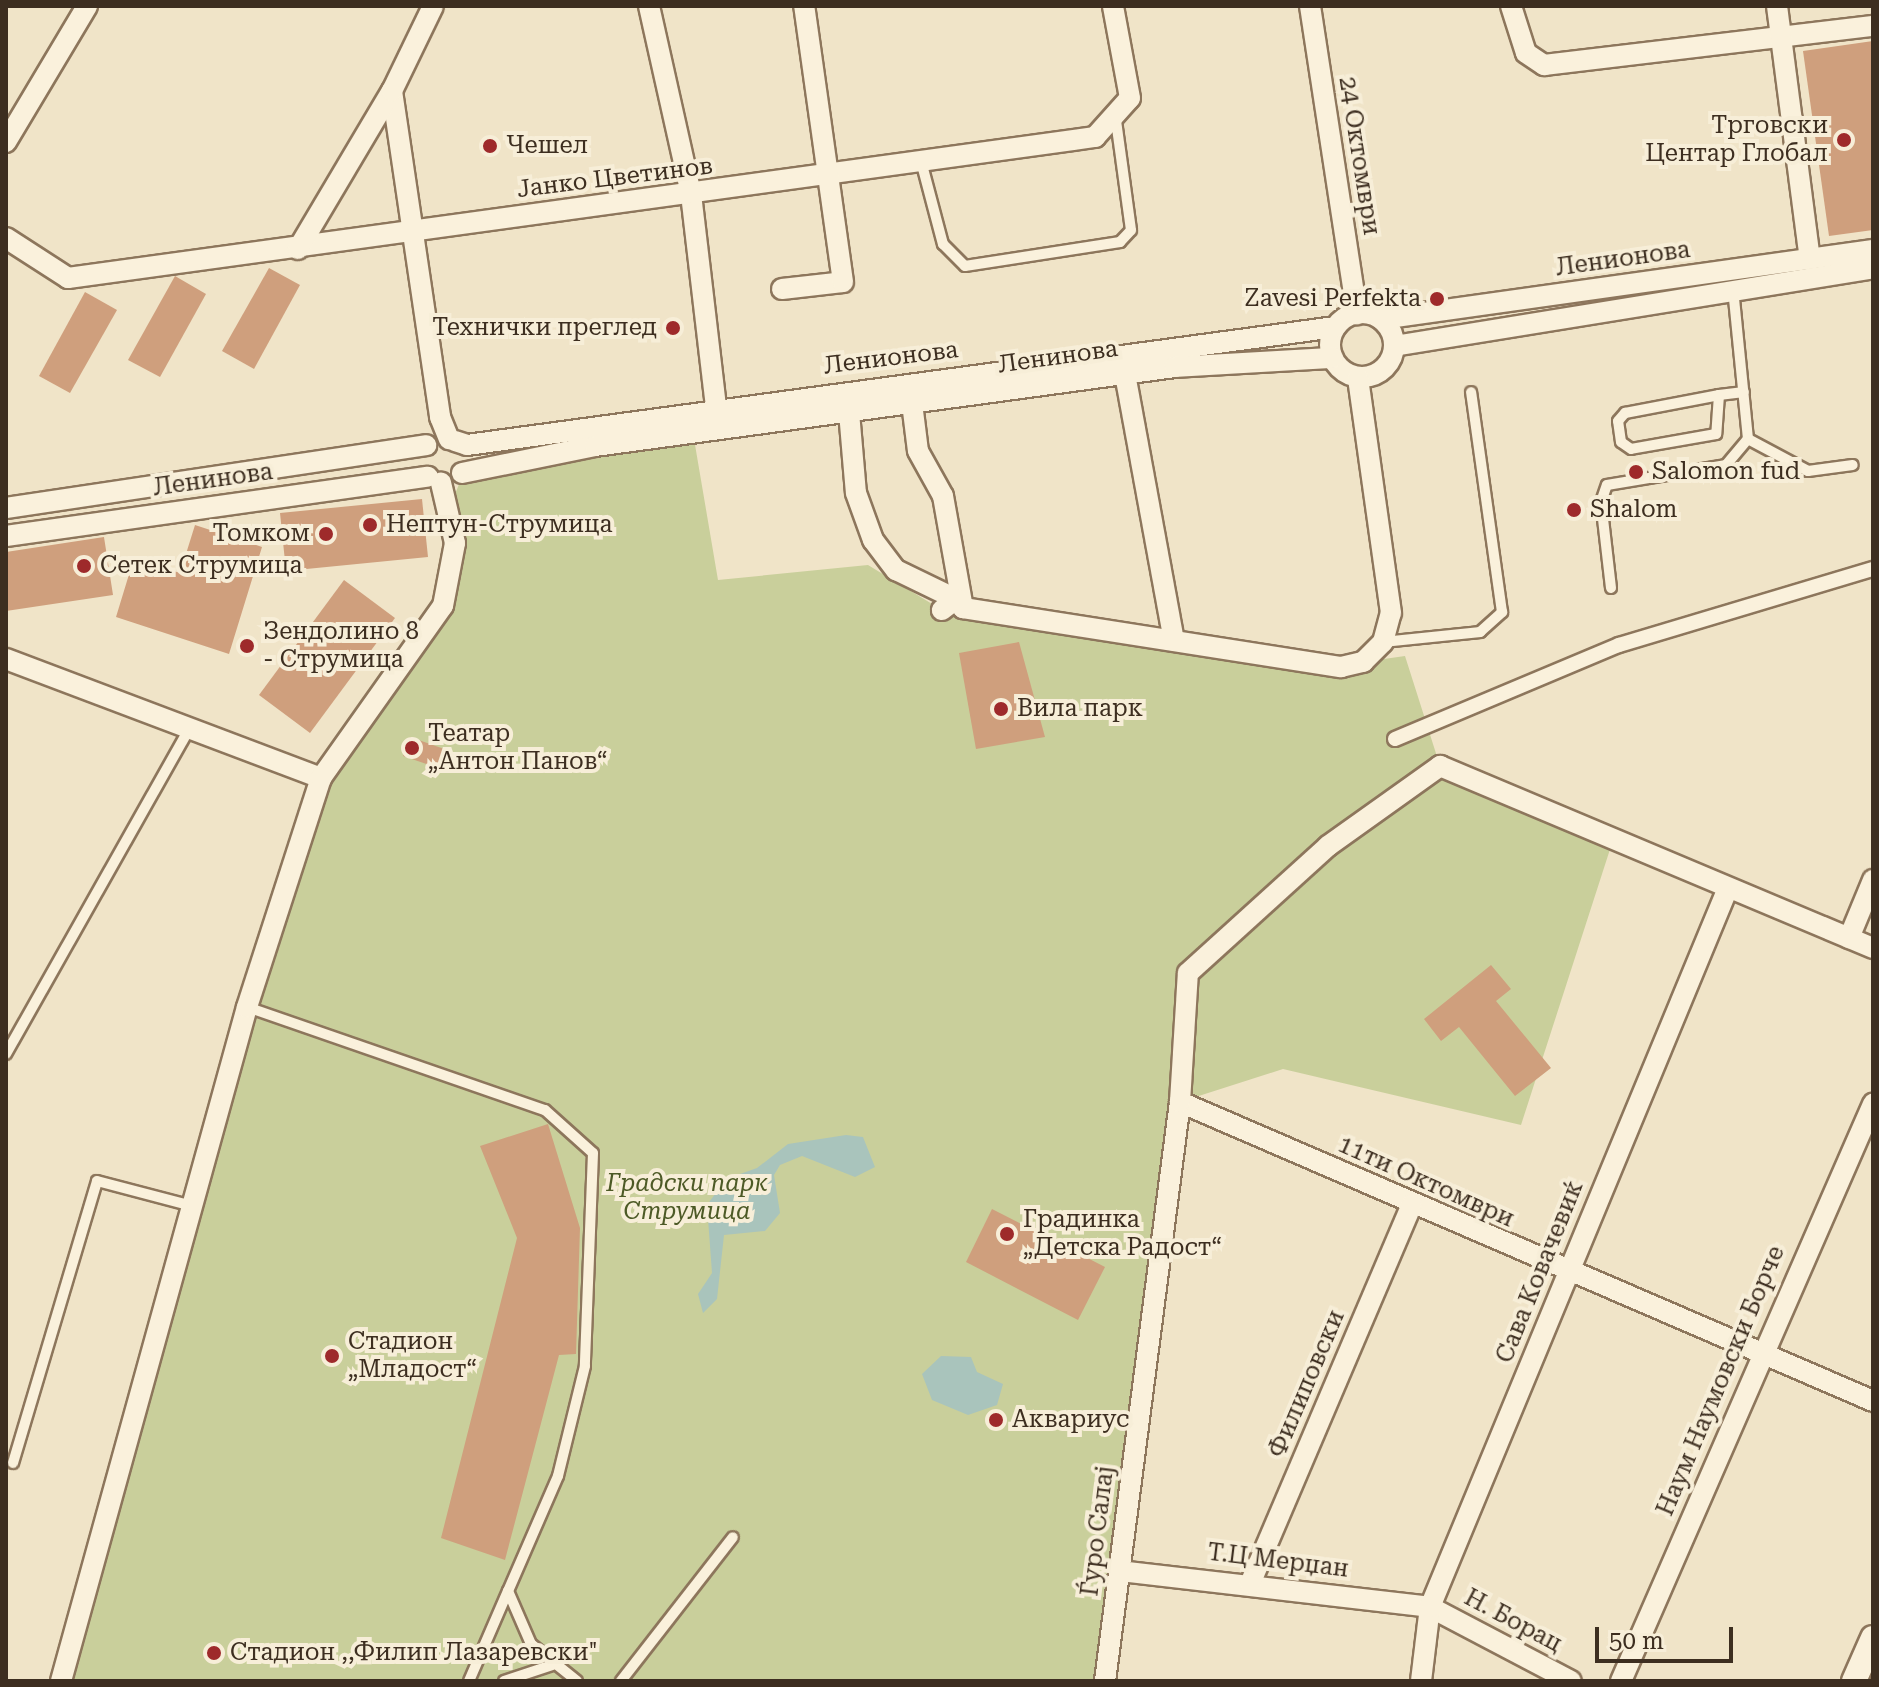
<!DOCTYPE html>
<html>
<head>
<meta charset="utf-8">
<style>
	body { margin:0 }
	#map { position:relative; width:1879px; height:1687px; overflow:hidden; background:#f0e4c8; font-family:"Roboto Serif",serif }
	div>[style] { position:absolute }
	.green>* { inset:0; background:#c9cf9b }
	.water>* { inset:0; background:#a9c4bc }
	.building>* { inset:0; background:#cf9f7d }
	.roads { filter:drop-shadow(2px 0 #8d765c) drop-shadow(-2px 0 #8d765c) drop-shadow(0 2px #8d765c) drop-shadow(0 -2px #8d765c) }
	.service>* { height:10px; margin:-5px; padding:0 5px; transform-origin:5px; border-radius:5px; background:#faf1dc }
	.pedestrian>* { height:14px; margin:-7px; padding:0 7px; transform-origin:7px; border-radius:7px; background:#faf1dc }
	.minor>* { height:20px; margin:-10px; padding:0 10px; transform-origin:10px; border-radius:10px; background:#faf1dc }
	.minor>.ring { margin:-10px; padding:0; box-sizing:content-box; background:none; border:20px solid #faf1dc; border-radius:50% }
	.tertiary>* { height:24px; margin:-12px; padding:0 12px; transform-origin:12px; border-radius:12px; background:#faf1dc }
	.dots>* { width:22px; height:22px; translate:-50% -50%; box-sizing:border-box; border:4px solid #f7eed8; border-radius:50% }
	span { translate:-50% -50%; white-space:nowrap; text-align:center; line-height:1.15; -webkit-text-stroke:8px #f7eed8; paint-order:stroke }
	.poi-label { font-size:24px; color:#3d2e20 }
	.right { translate:-100% -50%; text-align:right }
	.left { translate:0 -50%; text-align:left }
	.street-label { font-size:24px; color:#3d2e20 }
	.park-label { font-size:24px; color:#4d5a26; font-style:italic }
	.frame { position:absolute; inset:0; border:8px solid #3d2e20; pointer-events:none }
	.scale { position:absolute; left:1595px; top:1627px; width:138px; height:36px; box-sizing:border-box; border:4px solid #3d2e20; border-top:0; padding-left:10px; font-size:24px; line-height:28px; white-space:nowrap; color:#3d2e20; -webkit-text-stroke:6px #f7eed8; paint-order:stroke }
</style>
</head>
<body>
<div id="map">
	<div class="green">
		<i style="clip-path:polygon(693px 433px,718px 580px,868px 565px,942px 610px,1363px 662px,1405px 656px,1440px 766px,1613px 840px,1521px 1125px,1283px 1069px,1180px 1102px,1105px 1681px,61px 1681px,321px 778px,443px 606px,449px 509px,466px 467px)"></i>
	</div>
	<div class="water">
		<i style="clip-path:polygon(846px 1135px,863px 1137px,875px 1167px,855px 1177px,802px 1156px,780px 1165px,774px 1175px,780px 1213px,765px 1231px,724px 1235px,717px 1299px,703px 1313px,698px 1294px,712px 1273px,707px 1205px,726px 1179px,757px 1168px,788px 1144px)"></i>
		<i style="clip-path:polygon(941px 1356px,971px 1357px,977px 1372px,1003px 1384px,997px 1405px,968px 1415px,932px 1400px,922px 1374px)"></i>
	</div>
	<div class="building">
		<i style="clip-path:polygon(1873px 41px,1873px 230px,1829px 236px,1803px 51px)"></i>
		<i style="clip-path:polygon(269px 268px,300px 285px,254px 369px,222px 351px)"></i>
		<i style="clip-path:polygon(175px 276px,206px 294px,160px 377px,128px 360px)"></i>
		<i style="clip-path:polygon(85px 292px,117px 310px,70px 393px,39px 376px)"></i>
		<i style="clip-path:polygon(422px 499px,428px 557px,286px 571px,280px 513px)"></i>
		<i style="clip-path:polygon(195px 525px,262px 547px,229px 654px,116px 617px,134px 558px,180px 573px)"></i>
		<i style="clip-path:polygon(104px 537px,113px 595px,6px 611px,6px 552px)"></i>
		<i style="clip-path:polygon(344px 580px,395px 618px,310px 733px,259px 695px)"></i>
		<i style="clip-path:polygon(1019px 642px,1045px 737px,976px 749px,959px 653px)"></i>
		<i style="clip-path:polygon(410px 737px,450px 751px,444px 770px,403px 756px)"></i>
		<i style="clip-path:polygon(1491px 965px,1511px 989px,1496px 1001px,1551px 1068px,1515px 1096px,1459px 1027px,1441px 1041px,1424px 1019px)"></i>
		<i style="clip-path:polygon(548px 1124px,580px 1228px,576px 1354px,559px 1355px,505px 1560px,441px 1538px,517px 1238px,480px 1146px)"></i>
		<i style="clip-path:polygon(992px 1209px,1105px 1267px,1078px 1320px,966px 1262px)"></i>
	</div>
	<div class="roads">
		<div class="service">
			<i style="left:921px;top:161px;width:86px;rotate:75.2deg"></i>
			<i style="left:943px;top:244px;width:31px;rotate:45deg"></i>
			<i style="left:965px;top:266px;width:157px;rotate:-8.8deg"></i>
			<i style="left:1120px;top:242px;width:16px;rotate:-47deg"></i>
			<i style="left:1131px;top:230px;width:111px;rotate:-97.8deg"></i>
			<i style="left:1719px;top:395px;width:39px;rotate:94deg"></i>
			<i style="left:1716px;top:434px;width:86px;rotate:170deg"></i>
			<i style="left:1631px;top:449px;width:12px;rotate:-145deg"></i>
			<i style="left:1621px;top:442px;width:21px;rotate:-98deg"></i>
			<i style="left:1618px;top:421px;width:11px;rotate:-49deg"></i>
			<i style="left:1625px;top:413px;width:96px;rotate:-10.8deg"></i>
			<i style="left:1719px;top:395px;width:25px;rotate:-7deg"></i>
			<i style="left:1748px;top:439px;width:68px;rotate:28.1deg"></i>
			<i style="left:1808px;top:471px;width:45px;rotate:-7.6deg"></i>
			<i style="left:1611px;top:588px;width:87px;rotate:-96.6deg"></i>
			<i style="left:1601px;top:502px;width:18px;rotate:-71deg"></i>
			<i style="left:1607px;top:485px;width:121px;rotate:-9.5deg"></i>
			<i style="left:1726px;top:465px;width:34px;rotate:-50deg"></i>
			<i style="left:1748px;top:439px;width:151px;rotate:-95.7deg"></i>
			<i style="left:1383px;top:642px;width:98px;rotate:-5.9deg"></i>
			<i style="left:1480px;top:632px;width:30px;rotate:-42deg"></i>
			<i style="left:1502px;top:612px;width:222px;rotate:-98deg"></i>
			<i style="left:247px;top:1007px;width:315px;rotate:19.1deg"></i>
			<i style="left:545px;top:1110px;width:64px;rotate:41.9deg"></i>
			<i style="left:593px;top:1153px;width:213px;rotate:92.2deg"></i>
			<i style="left:585px;top:1366px;width:113px;rotate:103.8deg"></i>
			<i style="left:558px;top:1476px;width:125px;rotate:113.5deg"></i>
			<i style="left:508px;top:1591px;width:58px;rotate:66.5deg"></i>
			<i style="left:531px;top:1644px;width:59px;rotate:38.8deg"></i>
			<i style="left:6px;top:1054px;width:375px;rotate:-60.6deg"></i>
			<i style="left:13px;top:1463px;width:294px;rotate:-73.4deg"></i>
			<i style="left:97px;top:1181px;width:98px;rotate:14.7deg"></i>
			<i style="left:469px;top:1681px;width:98px;rotate:-66.6deg"></i>
			<i style="left:504px;top:1681px;width:51px;rotate:-18.4deg"></i>
			<i style="left:621px;top:1681px;width:182px;rotate:-52.1deg"></i>
		</div>
		<div class="pedestrian">
			<i style="left:1395px;top:739px;width:243px;rotate:-22.8deg"></i>
			<i style="left:1619px;top:645px;width:265px;rotate:-16.7deg"></i>
		</div>
		<div class="minor">
			<i style="left:649px;top:6px;width:193px;rotate:77.4deg"></i>
			<i style="left:691px;top:194px;width:214px;rotate:83.3deg"></i>
			<i style="left:1310px;top:6px;width:312px;rotate:81.3deg"></i>
			<i style="left:1511px;top:6px;width:49px;rotate:72.3deg"></i>
			<i style="left:1526px;top:53px;width:22px;rotate:34deg"></i>
			<i style="left:1544px;top:65px;width:331px;rotate:-6.8deg"></i>
			<i style="left:1777px;top:6px;width:255px;rotate:82.6deg"></i>
			<i style="left:392px;top:91px;width:330px;rotate:81.6deg"></i>
			<i style="left:440px;top:417px;width:24px;rotate:68deg"></i>
			<i style="left:6px;top:142px;width:158px;rotate:-59.2deg"></i>
			<i style="left:6px;top:238px;width:74px;rotate:32.8deg"></i>
			<i style="left:68px;top:278px;width:1037px;rotate:-7.82deg"></i>
			<i style="left:1095px;top:137px;width:52px;rotate:-48.1deg"></i>
			<i style="left:1130px;top:98px;width:94px;rotate:-100.5deg"></i>
			<i style="left:298px;top:249px;width:184px;rotate:-59.3deg"></i>
			<i style="left:392px;top:91px;width:94px;rotate:-64.2deg"></i>
			<i style="left:782px;top:289px;width:61px;rotate:-6.5deg"></i>
			<i style="left:843px;top:282px;width:279px;rotate:-98deg"></i>
			<i class="ring" style="left:1330px;top:313px;width:44px;height:44px"></i>
			<i style="left:1381px;top:319px;width:497px;rotate:-8deg"></i>
			<i style="left:1394px;top:346px;width:485px;rotate:-9.2deg"></i>
			<i style="left:1125px;top:374px;width:271px;rotate:79.6deg"></i>
			<i style="left:912px;top:403px;width:48px;rotate:82.9deg"></i>
			<i style="left:918px;top:451px;width:51px;rotate:60.9deg"></i>
			<i style="left:943px;top:496px;width:114px;rotate:79.9deg"></i>
			<i style="left:963px;top:608px;width:383px;rotate:8.9deg"></i>
			<i style="left:1341px;top:667px;width:23px;rotate:-13deg"></i>
			<i style="left:1363px;top:662px;width:28px;rotate:-45deg"></i>
			<i style="left:1383px;top:642px;width:30px;rotate:-75deg"></i>
			<i style="left:1391px;top:613px;width:238px;rotate:-98deg"></i>
			<i style="left:849px;top:412px;width:81px;rotate:85.1deg"></i>
			<i style="left:856px;top:493px;width:50px;rotate:70.1deg"></i>
			<i style="left:873px;top:540px;width:38px;rotate:53deg"></i>
			<i style="left:896px;top:570px;width:67px;rotate:25.8deg"></i>
			<i style="left:956px;top:599px;width:18px;rotate:142deg"></i>
			<i style="left:455px;top:441px;width:13px;rotate:18deg"></i>
			<i style="left:467px;top:445px;width:876px;rotate:-7.74deg"></i>
			<i style="left:462px;top:473px;width:136px;rotate:-11.5deg"></i>
			<i style="left:595px;top:446px;width:585px;rotate:-7.76deg"></i>
			<i style="left:1175px;top:367px;width:158px;rotate:-3.3deg"></i>
			<i style="left:6px;top:508px;width:425px;rotate:-8.5deg"></i>
			<i style="left:6px;top:536px;width:426px;rotate:-8deg"></i>
			<i style="left:6px;top:659px;width:337px;rotate:20.7deg"></i>
			<i style="left:1849px;top:938px;width:63px;rotate:-67.5deg"></i>
			<i style="left:1180px;top:1102px;width:755px;rotate:23.34deg"></i>
			<i style="left:1120px;top:1571px;width:312px;rotate:6.6deg"></i>
			<i style="left:1430px;top:1607px;width:159px;rotate:27.7deg"></i>
			<i style="left:1250px;top:1584px;width:412px;rotate:-66.9deg"></i>
			<i style="left:61px;top:1681px;width:699px;rotate:-74.57deg"></i>
			<i style="left:247px;top:1007px;width:241px;rotate:-72.1deg"></i>
			<i style="left:321px;top:778px;width:211px;rotate:-54.7deg"></i>
			<i style="left:443px;top:606px;width:64px;rotate:-79.2deg"></i>
			<i style="left:455px;top:543px;width:62px;rotate:-103.1deg"></i>
			<i style="left:1105px;top:1681px;width:584px;rotate:-82.62deg"></i>
			<i style="left:1180px;top:1102px;width:129px;rotate:-86.5deg"></i>
			<i style="left:1188px;top:973px;width:189px;rotate:-42.2deg"></i>
			<i style="left:1328px;top:846px;width:138px;rotate:-35.5deg"></i>
			<i style="left:1440px;top:766px;width:470px;rotate:22.8deg"></i>
			<i style="left:1421px;top:1681px;width:75px;rotate:-83.1deg"></i>
			<i style="left:1430px;top:1607px;width:778px;rotate:-67.49deg"></i>
			<i style="left:1621px;top:1681px;width:630px;rotate:-66.41deg"></i>
		</div>
		<div class="tertiary">
			<i style="left:1854px;top:1681px;width:47px;rotate:-66.2deg"></i>
		</div>
	</div>
	<div class="dots">
		<i style="left:1844px;top:140px;background:#9e2a2b"></i>
		<i style="left:490px;top:146px;background:#9e2a2b"></i>
		<i style="left:1437px;top:299px;background:#9e2a2b"></i>
		<i style="left:673px;top:328px;background:#9e2a2b"></i>
		<i style="left:1636px;top:472px;background:#9e2a2b"></i>
		<i style="left:1574px;top:510px;background:#9e2a2b"></i>
		<i style="left:370px;top:525px;background:#9e2a2b"></i>
		<i style="left:326px;top:534px;background:#9e2a2b"></i>
		<i style="left:84px;top:566px;background:#9e2a2b"></i>
		<i style="left:247px;top:646px;background:#9e2a2b"></i>
		<i style="left:1001px;top:709px;background:#9e2a2b"></i>
		<i style="left:412px;top:748px;background:#9e2a2b"></i>
		<i style="left:1007px;top:1234px;background:#9e2a2b"></i>
		<i style="left:332px;top:1356px;background:#9e2a2b"></i>
		<i style="left:996px;top:1420px;background:#9e2a2b"></i>
		<i style="left:214px;top:1653px;background:#9e2a2b"></i>
	</div>
	<div class="poi-label">
		<span class="right" style="left:1828px;top:140px">Трговски<br>Центар Глобал</span>
		<span class="left" style="left:506px;top:146px">Чешел</span>
		<span class="right" style="left:1421px;top:299px">Zavesi Perfekta</span>
		<span class="right" style="left:657px;top:328px">Технички преглед</span>
		<span class="left" style="left:1652px;top:472px">Salomon fud</span>
		<span class="left" style="left:1590px;top:510px">Shalom</span>
		<span class="left" style="left:386px;top:525px">Нептун-Струмица</span>
		<span class="right" style="left:310px;top:534px">Томком</span>
		<span class="left" style="left:100px;top:566px">Сетек Струмица</span>
		<span class="left" style="left:263px;top:646px">Зендолино 8<br>- Струмица</span>
		<span class="left" style="left:1017px;top:709px">Вила парк</span>
		<span class="left" style="left:428px;top:748px">Театар<br>„Антон Панов“</span>
		<span class="left" style="left:1023px;top:1234px">Градинка<br>„Детска Радост“</span>
		<span class="left" style="left:348px;top:1356px">Стадион<br>„Младост“</span>
		<span class="left" style="left:1012px;top:1420px">Аквариус</span>
		<span class="left" style="left:230px;top:1653px">Стадион ,,Филип Лазаревски"</span>
	</div>
	<div class="street-label">
		<span style="left:1359px;top:156px;rotate:81deg">24 Октомври</span>
		<span style="left:615px;top:178px;rotate:-7deg">Јанко Цветинов</span>
		<span style="left:1623px;top:259px;rotate:-8deg">Ленионова</span>
		<span style="left:1058px;top:357px;rotate:-8deg">Ленинова</span>
		<span style="left:891px;top:358px;rotate:-7deg">Ленионова</span>
		<span style="left:213px;top:480px;rotate:-8deg">Ленинова</span>
		<span style="left:1426px;top:1182px;rotate:24deg">11ти Октомври</span>
		<span style="left:1540px;top:1272px;rotate:-68deg">Сава Ковачевиќ</span>
		<span style="left:1721px;top:1381px;rotate:-67deg">Наум Наумовски Борче</span>
		<span style="left:1307px;top:1384px;rotate:-67deg">Филиповски</span>
		<span style="left:1098px;top:1531px;rotate:-83deg">Ѓуро Салај</span>
		<span style="left:1278px;top:1561px;rotate:7deg">Т.Ц Мерџан</span>
		<span style="left:1513px;top:1621px;rotate:28deg">Н. Борац</span>
	</div>
	<div class="park-label">
		<span style="left:687px;top:1198px">Градски парк<br>Струмица</span>
	</div>
	<div class="frame"></div>
	<div class="scale">50 m</div>
</div>
</body>
</html>
